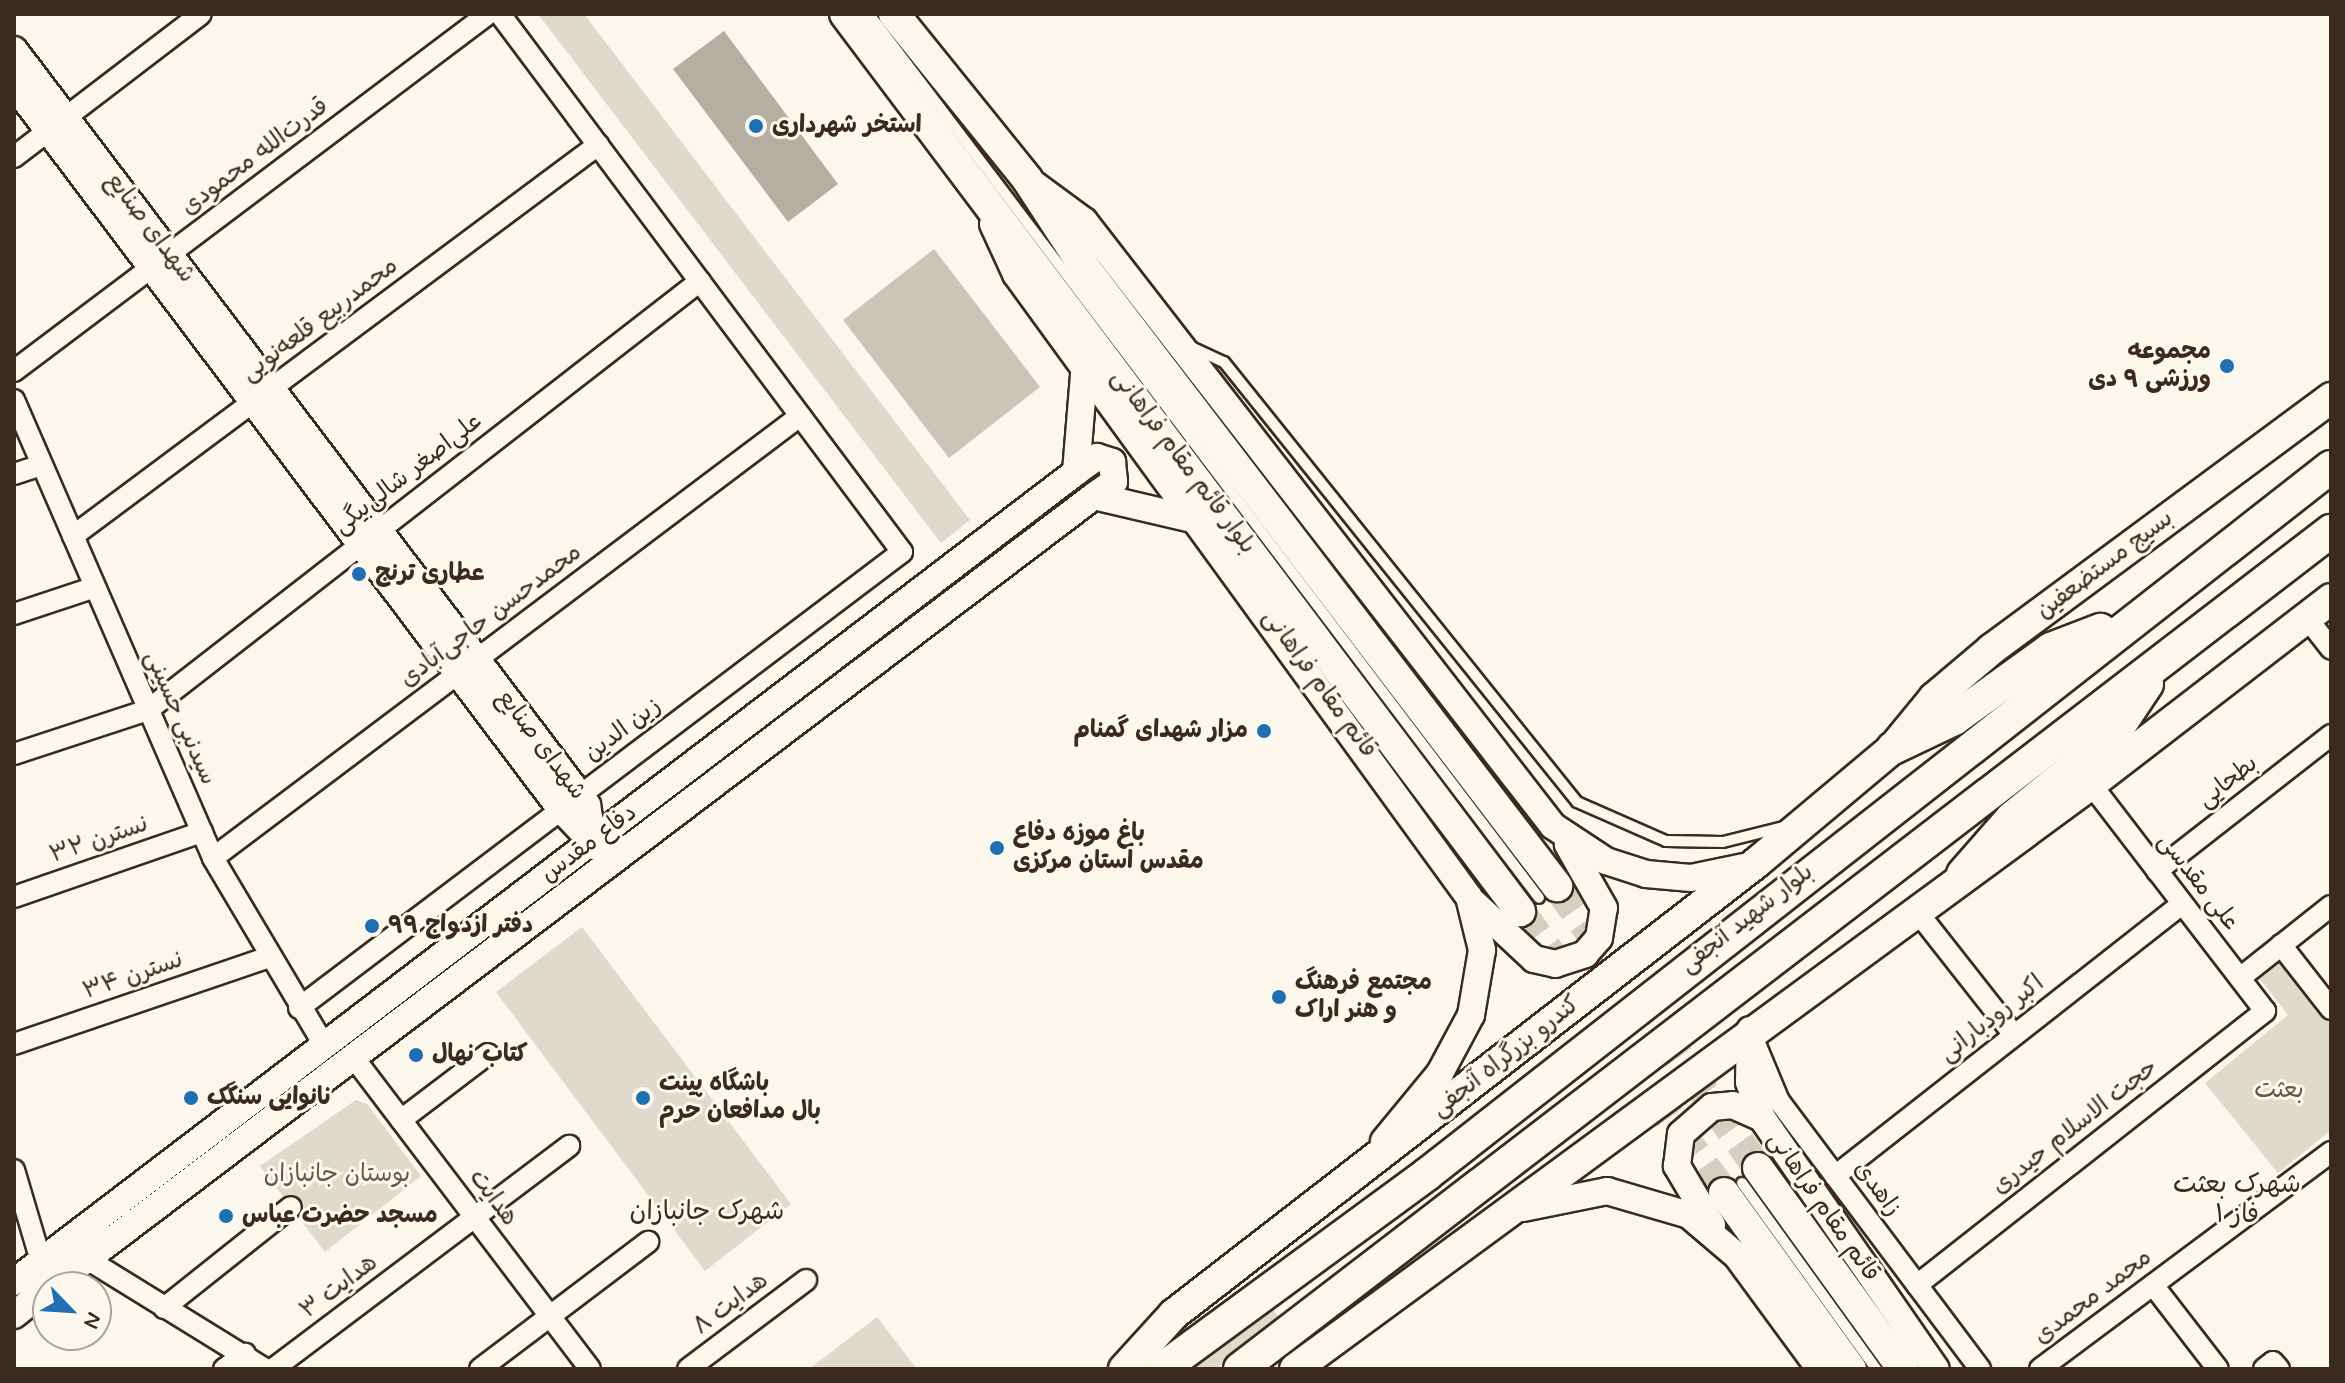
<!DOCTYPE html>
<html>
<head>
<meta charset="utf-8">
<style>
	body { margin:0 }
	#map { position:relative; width:2345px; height:1383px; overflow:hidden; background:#fbf7ec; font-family:Mynerve,"Playpen Sans Arabic",sans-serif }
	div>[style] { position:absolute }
	.green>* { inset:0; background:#dfd9ce }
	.water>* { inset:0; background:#b6aea2 }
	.building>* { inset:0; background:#ccc4b9 }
	.secondary-tunnel>* { height:30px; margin-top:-15px; transform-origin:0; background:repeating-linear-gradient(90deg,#d5cec3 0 30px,transparent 0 45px) }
	.roads { filter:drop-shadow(2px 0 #3b2a1e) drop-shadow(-2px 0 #3b2a1e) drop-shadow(0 2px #3b2a1e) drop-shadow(0 -2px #3b2a1e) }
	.service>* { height:10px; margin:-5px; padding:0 5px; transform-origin:5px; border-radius:5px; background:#fbf7ec }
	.minor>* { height:20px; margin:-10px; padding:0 10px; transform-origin:10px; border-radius:10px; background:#fbf7ec }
	.tertiary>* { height:26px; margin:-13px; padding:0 13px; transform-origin:13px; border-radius:13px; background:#fbf7ec }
	.secondary>* { height:30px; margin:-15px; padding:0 15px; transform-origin:15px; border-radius:15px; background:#fbf7ec }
	.primary>* { height:32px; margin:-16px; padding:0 16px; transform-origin:16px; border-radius:16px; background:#fbf7ec }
	.dots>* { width:22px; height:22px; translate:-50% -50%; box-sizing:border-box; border:4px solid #fbf7ec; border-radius:50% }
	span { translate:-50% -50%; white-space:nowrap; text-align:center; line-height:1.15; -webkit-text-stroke:6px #fbf7ec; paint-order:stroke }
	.poi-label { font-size:24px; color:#3b2a1e; font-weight:700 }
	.left { translate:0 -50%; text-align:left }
	.right { translate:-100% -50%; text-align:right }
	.street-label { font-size:24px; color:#3b2a1e }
	.park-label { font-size:24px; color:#64564a }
	.neighbourhood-label { font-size:26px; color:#3b2a1e }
	.frame { position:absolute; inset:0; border:16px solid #3b2a1e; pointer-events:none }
	.north { position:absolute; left:32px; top:1271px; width:80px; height:80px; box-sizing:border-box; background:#fbf7ec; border:2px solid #aea59a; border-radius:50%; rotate:115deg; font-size:22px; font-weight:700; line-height:32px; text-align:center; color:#3b2a1e }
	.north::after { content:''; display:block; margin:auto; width:28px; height:36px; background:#1f6fb2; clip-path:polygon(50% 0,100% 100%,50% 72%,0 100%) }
</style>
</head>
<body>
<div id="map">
	<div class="green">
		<i style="clip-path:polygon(538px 14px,584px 14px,970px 520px,941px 543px)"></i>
		<i style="clip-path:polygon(582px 927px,791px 1204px,705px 1271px,496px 992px)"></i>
		<i style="clip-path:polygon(2281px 962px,2331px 1024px,2331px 1130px,2278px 1173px,2205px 1083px,2288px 1015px,2260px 979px)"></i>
		<i style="clip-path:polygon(356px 1100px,367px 1104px,421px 1176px,325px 1252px,260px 1166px)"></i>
		<i style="clip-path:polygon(1272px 1308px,1281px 1320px,1216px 1369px,1190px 1369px)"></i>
		<i style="clip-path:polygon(877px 1317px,917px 1369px,809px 1369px)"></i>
	</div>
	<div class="water">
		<i style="clip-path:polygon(724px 31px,838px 184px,788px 222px,673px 69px)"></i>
	</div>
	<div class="building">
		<i style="clip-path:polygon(934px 249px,1040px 387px,949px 458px,843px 320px)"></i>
	</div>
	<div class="secondary-tunnel">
		<i style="left:1557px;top:886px;width:346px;rotate:54.5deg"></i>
		<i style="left:1520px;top:911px;width:348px;rotate:54.1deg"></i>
	</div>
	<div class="roads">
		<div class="service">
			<i style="left:869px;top:14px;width:1109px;rotate:52.84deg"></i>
			<i style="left:1189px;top:346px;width:38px;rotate:25deg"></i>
			<i style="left:1224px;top:362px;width:564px;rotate:51.26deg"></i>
			<i style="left:1577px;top:802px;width:97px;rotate:23.7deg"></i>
			<i style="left:1666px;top:841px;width:57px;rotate:1deg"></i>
			<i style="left:1723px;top:842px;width:62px;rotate:-14deg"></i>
			<i style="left:1742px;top:1183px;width:229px;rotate:54.2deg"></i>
		</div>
		<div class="minor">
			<i style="left:14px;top:157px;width:235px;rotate:-37.4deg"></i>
			<i style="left:14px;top:371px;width:593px;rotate:-36.99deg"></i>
			<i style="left:14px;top:400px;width:499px;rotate:66.5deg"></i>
			<i style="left:213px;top:858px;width:217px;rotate:59.3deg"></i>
			<i style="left:14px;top:474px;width:29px;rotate:-18deg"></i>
			<i style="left:73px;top:536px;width:655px;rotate:-36.68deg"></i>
			<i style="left:14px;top:614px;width:85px;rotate:-18.4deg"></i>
			<i style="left:2307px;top:618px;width:39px;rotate:52deg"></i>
			<i style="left:14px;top:754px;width:141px;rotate:-18.2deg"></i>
			<i style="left:148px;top:710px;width:699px;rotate:-37.85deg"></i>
			<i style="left:213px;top:858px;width:735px;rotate:-36.98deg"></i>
			<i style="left:2157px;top:871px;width:221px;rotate:-38deg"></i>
			<i style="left:14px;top:897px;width:199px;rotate:-19.1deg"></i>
			<i style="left:1915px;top:909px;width:160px;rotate:51.8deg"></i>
			<i style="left:2281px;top:945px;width:81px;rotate:52deg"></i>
			<i style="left:2240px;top:978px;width:116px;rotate:-38.4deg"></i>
			<i style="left:299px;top:1008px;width:756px;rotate:-37.1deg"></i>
			<i style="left:902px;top:552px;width:672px;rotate:-126.77deg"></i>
			<i style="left:1754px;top:1041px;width:65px;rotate:67.4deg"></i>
			<i style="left:1779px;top:1101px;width:335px;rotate:53.1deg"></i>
			<i style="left:14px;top:1044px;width:269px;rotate:-18.8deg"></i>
			<i style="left:354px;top:1058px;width:390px;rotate:52.8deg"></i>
			<i style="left:401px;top:1120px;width:109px;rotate:-37.2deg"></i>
			<i style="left:14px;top:1170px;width:95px;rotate:73.5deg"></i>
			<i style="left:1835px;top:1176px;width:441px;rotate:-38.1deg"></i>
			<i style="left:87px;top:1259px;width:209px;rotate:31.7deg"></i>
			<i style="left:1917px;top:1285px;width:443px;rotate:-38.2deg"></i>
			<i style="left:2265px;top:1011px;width:286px;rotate:-127.5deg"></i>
			<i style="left:2153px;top:1285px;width:106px;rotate:52.3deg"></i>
			<i style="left:164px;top:1308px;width:162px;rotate:-38.5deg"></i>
			<i style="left:224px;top:1369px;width:26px;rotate:-36deg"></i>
			<i style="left:273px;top:1369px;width:371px;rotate:-37deg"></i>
			<i style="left:480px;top:1369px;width:211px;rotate:-37.1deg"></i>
			<i style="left:688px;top:1369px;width:148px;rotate:-37deg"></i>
			<i style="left:2040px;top:1369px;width:363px;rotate:-36.7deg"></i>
			<i style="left:2264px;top:1369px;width:11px;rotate:-38deg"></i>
			<i style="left:2273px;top:1362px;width:9px;rotate:49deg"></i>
		</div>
		<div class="tertiary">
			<i style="left:14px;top:50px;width:948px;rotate:52.8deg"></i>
			<i style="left:587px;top:805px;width:36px;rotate:80deg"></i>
			<i style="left:14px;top:85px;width:906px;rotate:52.94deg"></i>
			<i style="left:560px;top:808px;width:54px;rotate:46.5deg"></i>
			<i style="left:1035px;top:185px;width:61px;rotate:36.3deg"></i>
			<i style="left:1084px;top:221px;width:765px;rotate:52.22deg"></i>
			<i style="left:1553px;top:826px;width:64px;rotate:33.4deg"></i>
			<i style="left:1606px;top:861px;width:42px;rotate:18deg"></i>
			<i style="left:1646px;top:874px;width:45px;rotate:5.1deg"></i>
			<i style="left:1691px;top:878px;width:59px;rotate:-11.7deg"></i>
			<i style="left:993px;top:224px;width:55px;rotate:65.3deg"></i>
			<i style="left:1016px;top:274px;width:770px;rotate:53.98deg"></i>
			<i style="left:1469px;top:897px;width:55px;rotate:76.2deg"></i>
			<i style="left:1482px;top:950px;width:66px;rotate:99.6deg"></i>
			<i style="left:1471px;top:1015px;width:66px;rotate:118.1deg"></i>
			<i style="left:1440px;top:1073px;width:88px;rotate:129.5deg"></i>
			<i style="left:1076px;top:472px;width:26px;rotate:-36deg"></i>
			<i style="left:1097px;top:457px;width:16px;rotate:18deg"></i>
			<i style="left:1112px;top:462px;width:20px;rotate:84deg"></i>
			<i style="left:1114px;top:482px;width:24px;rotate:145deg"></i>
			<i style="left:1474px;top:903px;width:82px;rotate:43deg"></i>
			<i style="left:1534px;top:959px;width:22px;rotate:13deg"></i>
			<i style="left:1555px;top:964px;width:32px;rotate:-18deg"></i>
			<i style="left:1585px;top:954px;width:21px;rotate:-49deg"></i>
			<i style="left:1599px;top:938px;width:30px;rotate:-81deg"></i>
			<i style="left:1604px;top:908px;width:73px;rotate:-119.7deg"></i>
			<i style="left:1750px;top:1030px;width:52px;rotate:91.1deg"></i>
			<i style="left:1749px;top:1082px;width:38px;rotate:70deg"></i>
			<i style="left:1762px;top:1118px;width:305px;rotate:55.3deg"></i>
			<i style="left:1523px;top:1208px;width:86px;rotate:-11.4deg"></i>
			<i style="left:1607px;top:1191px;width:85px;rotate:16.3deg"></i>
			<i style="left:1689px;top:1215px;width:63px;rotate:40.5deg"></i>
			<i style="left:1737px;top:1256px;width:140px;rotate:53.7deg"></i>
			<i style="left:1712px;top:1225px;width:69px;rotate:-120.7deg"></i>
			<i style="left:1677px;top:1166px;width:32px;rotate:-83deg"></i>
			<i style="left:1681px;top:1134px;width:41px;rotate:-41.1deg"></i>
			<i style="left:1712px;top:1107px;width:21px;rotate:-5deg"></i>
			<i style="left:1733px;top:1105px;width:32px;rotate:24deg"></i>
			<i style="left:14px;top:1282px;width:1336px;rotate:-37.33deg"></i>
			<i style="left:1076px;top:472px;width:110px;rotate:-85.3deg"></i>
			<i style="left:50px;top:1287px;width:1310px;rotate:-37.15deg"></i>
			<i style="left:1094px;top:496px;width:110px;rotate:13.2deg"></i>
			<i style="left:14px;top:1315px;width:43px;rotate:-38.5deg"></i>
		</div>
		<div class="secondary">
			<i style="left:845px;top:14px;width:1123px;rotate:53.04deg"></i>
			<i style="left:894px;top:14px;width:212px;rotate:51.1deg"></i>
			<i style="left:1027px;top:179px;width:106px;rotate:56.9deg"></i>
			<i style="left:1085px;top:268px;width:778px;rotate:52.63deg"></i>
			<i style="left:1758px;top:1168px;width:248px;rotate:54.2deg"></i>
			<i style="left:1724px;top:1193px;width:217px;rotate:54.2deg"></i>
			<i style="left:1124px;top:1369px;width:74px;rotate:-47.7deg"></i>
			<i style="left:1174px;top:1314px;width:736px;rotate:-37.77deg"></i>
			<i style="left:1756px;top:863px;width:179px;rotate:-40deg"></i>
			<i style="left:1893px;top:748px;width:65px;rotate:-50.6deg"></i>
			<i style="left:1934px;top:698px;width:76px;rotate:-40.2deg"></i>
			<i style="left:1992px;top:649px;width:422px;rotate:-36.5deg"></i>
			<i style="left:1295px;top:1369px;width:988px;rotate:-36.31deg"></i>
			<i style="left:2091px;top:784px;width:303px;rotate:-37.6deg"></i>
		</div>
		<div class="primary">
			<i style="left:1893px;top:748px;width:68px;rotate:-25.4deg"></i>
			<i style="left:1954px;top:719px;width:120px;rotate:-35.8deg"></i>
			<i style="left:2051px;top:649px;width:53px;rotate:-21.2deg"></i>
			<i style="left:1963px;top:874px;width:74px;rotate:-48.8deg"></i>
			<i style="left:2012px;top:818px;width:127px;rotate:-38.9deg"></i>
			<i style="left:2111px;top:738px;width:65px;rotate:-56.3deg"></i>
			<i style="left:1162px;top:1369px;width:328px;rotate:-36.3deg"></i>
			<i style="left:1426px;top:1175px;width:1149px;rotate:-38.04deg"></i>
			<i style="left:1240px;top:1369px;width:1376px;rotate:-37.53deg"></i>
		</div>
	</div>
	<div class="dots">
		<i style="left:756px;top:126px;background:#1f6fb2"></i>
		<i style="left:2227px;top:366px;background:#1f6fb2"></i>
		<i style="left:359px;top:574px;background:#1f6fb2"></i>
		<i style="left:1264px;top:731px;background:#1f6fb2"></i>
		<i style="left:997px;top:848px;background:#1f6fb2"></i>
		<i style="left:372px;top:926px;background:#1f6fb2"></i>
		<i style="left:1279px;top:997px;background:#1f6fb2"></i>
		<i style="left:416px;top:1055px;background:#1f6fb2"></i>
		<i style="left:191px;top:1098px;background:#1f6fb2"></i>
		<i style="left:643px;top:1098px;background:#1f6fb2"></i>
		<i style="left:226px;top:1216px;background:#1f6fb2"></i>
	</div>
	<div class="poi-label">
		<span class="left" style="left:772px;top:126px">استخر شهرداری</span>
		<span class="right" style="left:2211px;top:366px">مجموعه<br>ورزشی ۹ دی</span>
		<span class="left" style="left:375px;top:574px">عطاری ترنج</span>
		<span class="right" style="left:1248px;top:731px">مزار شهدای گمنام</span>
		<span class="left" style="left:1013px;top:848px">باغ موزه دفاع<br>مقدس استان مرکزی</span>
		<span class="left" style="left:388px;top:926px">دفتر ازدواج ۹۹</span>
		<span class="left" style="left:1295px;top:997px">مجتمع فرهنگ<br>و هنر اراک</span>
		<span class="left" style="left:432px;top:1055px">کتاب نهال</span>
		<span class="left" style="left:659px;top:1098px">باشگاه پینت<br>بال مدافعان حرم</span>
		<span class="left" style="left:207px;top:1098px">نانوایی سنگک</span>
		<span class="left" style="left:242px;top:1216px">مسجد حضرت عباس</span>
	</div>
	<div class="street-label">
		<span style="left:255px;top:157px;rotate:-37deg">قدرت‌الله محمودی</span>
		<span style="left:150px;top:228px;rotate:53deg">شهدای صنایع</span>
		<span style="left:320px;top:320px;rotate:-37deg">محمدربیع قلعه‌نویی</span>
		<span style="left:1183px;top:462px;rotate:53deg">بلوار قائم مقام فراهانی</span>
		<span style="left:408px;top:474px;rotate:-38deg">علی‌اصغر شالی‌بیگی</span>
		<span style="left:2105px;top:565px;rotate:-37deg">بسیج مستضعفین</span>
		<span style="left:491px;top:616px;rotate:-37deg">محمدحسن حاجی‌آبادی</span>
		<span style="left:1319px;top:684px;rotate:54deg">قائم مقام فراهانی</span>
		<span style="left:180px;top:718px;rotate:66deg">سیدنبی حسینی</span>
		<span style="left:623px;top:730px;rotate:-37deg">زین الدین</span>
		<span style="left:541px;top:745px;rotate:53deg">شهدای صنایع</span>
		<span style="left:2228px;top:782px;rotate:-38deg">بطحایی</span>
		<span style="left:99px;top:840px;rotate:-19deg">نسترن ۳۲</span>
		<span style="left:589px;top:844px;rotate:-37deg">دفاع مقدس</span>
		<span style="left:2198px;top:882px;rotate:52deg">علی مقدسی</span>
		<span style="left:1747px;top:919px;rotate:-38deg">بلوار شهید آنجفی</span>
		<span style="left:133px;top:976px;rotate:-19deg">نسترن ۳۴</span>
		<span style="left:1992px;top:1019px;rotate:-38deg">اکبر رودبارانی</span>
		<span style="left:1506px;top:1057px;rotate:-38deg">کندرو بزرگراه آنجفی</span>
		<span style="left:2075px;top:1127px;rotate:-38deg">حجت الاسلام حیدری</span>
		<span style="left:1877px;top:1189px;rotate:53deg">زاهدی</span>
		<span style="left:493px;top:1198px;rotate:53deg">هدایت</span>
		<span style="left:1823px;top:1207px;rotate:55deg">قائم مقام فراهانی</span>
		<span style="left:339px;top:1287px;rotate:-37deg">هدایت ۳</span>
		<span style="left:2093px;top:1297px;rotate:-37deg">محمد محمدی</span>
		<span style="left:731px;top:1304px;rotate:-37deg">هدایت ۸</span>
	</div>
	<div class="park-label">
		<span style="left:2279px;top:1091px">بعثت</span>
		<span style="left:337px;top:1175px">بوستان جانبازان</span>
	</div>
	<div class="neighbourhood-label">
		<span style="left:2237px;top:1201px">شهرک بعثت<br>فاز ۱</span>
		<span style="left:707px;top:1213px">شهرک جانبازان</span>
	</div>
	<div class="frame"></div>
	<div class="north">N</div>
</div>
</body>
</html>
